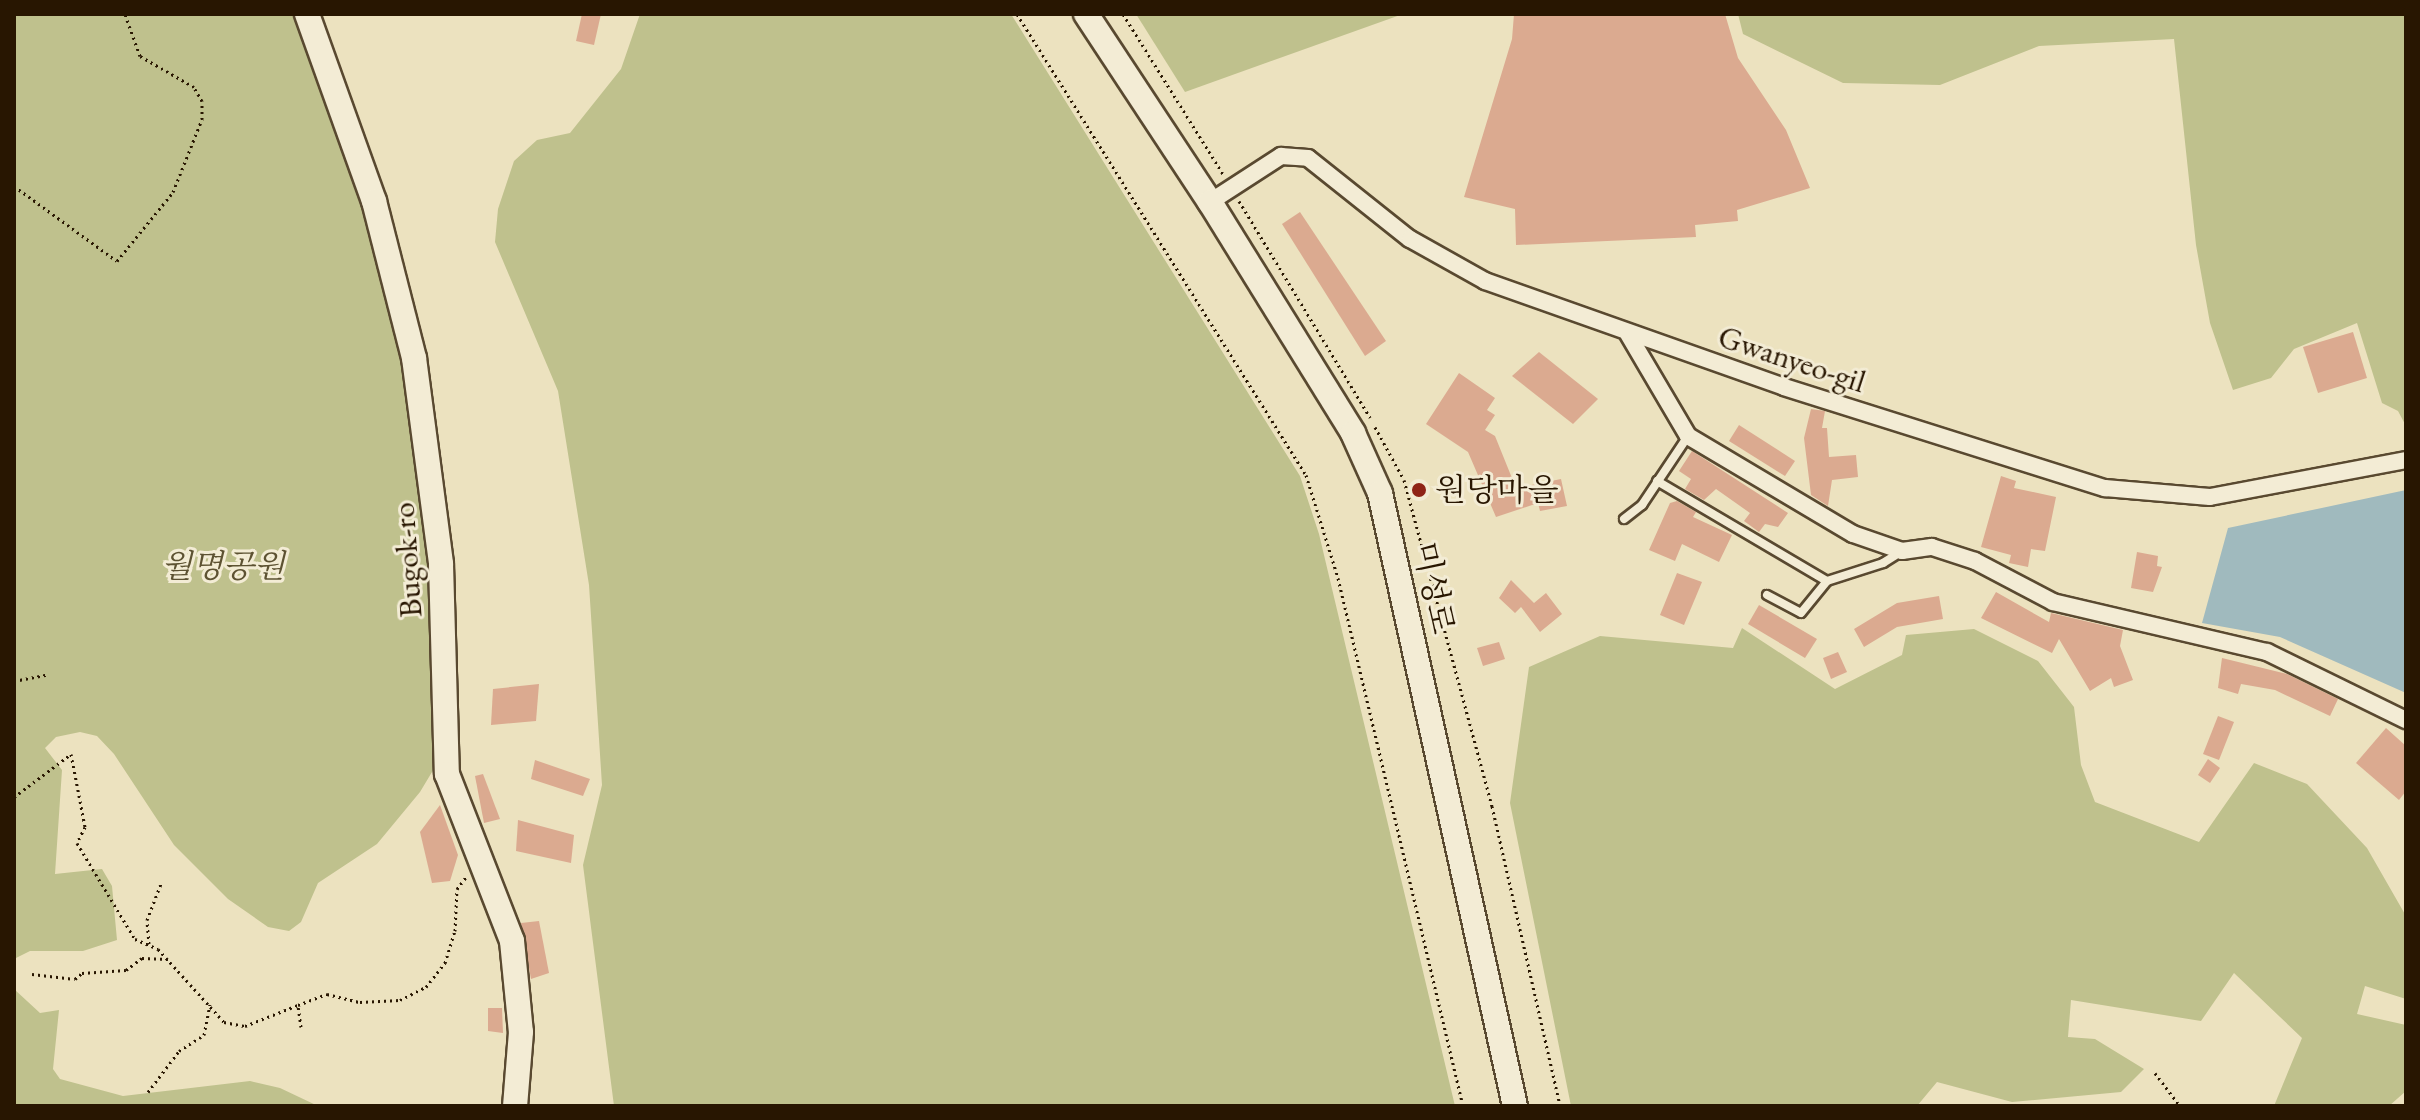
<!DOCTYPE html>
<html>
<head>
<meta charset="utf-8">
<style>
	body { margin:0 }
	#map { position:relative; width:2420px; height:1120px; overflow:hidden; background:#ece2bf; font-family:"EB Garamond","Noto Serif KR",serif }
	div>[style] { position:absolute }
	.green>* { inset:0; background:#bfc18d }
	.water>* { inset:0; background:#a0babe }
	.building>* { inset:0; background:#dbaa90 }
	.path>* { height:3px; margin-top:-1.5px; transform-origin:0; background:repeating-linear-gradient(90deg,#281601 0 2px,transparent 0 6px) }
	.roads { filter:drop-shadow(2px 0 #594930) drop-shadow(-2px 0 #594930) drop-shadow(0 2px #594930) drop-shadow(0 -2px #594930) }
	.lane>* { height:8px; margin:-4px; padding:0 4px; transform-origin:4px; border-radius:4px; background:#f3ecd5 }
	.street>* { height:16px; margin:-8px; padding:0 8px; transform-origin:8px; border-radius:8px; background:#f3ecd5 }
	.secondary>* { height:24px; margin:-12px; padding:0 12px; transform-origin:12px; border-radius:12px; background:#f3ecd5 }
	.dots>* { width:22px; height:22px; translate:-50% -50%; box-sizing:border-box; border:4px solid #f3ecd5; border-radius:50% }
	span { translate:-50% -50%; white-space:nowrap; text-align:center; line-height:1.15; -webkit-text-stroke:6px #f3ecd5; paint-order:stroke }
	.street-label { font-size:32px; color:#281601 }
	.poi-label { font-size:32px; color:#281601 }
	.left { translate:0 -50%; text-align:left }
	.park-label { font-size:32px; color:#5d5232; font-style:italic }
	.frame { position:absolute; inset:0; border:16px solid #281601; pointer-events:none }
</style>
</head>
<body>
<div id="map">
	<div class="green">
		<i style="clip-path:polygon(14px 14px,302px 14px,385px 256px,424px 475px,444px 752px,420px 792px,377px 844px,318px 883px,301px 922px,289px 931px,268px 927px,228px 899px,174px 845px,114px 754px,97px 736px,80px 732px,56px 737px,45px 748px,62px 770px,55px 874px,102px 869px,112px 886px,117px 940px,83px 951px,30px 951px,14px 959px)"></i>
		<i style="clip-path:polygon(640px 14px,1011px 14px,1300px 476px,1319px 534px,1455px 1106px,614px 1106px,583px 865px,602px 785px,589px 585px,558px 391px,495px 242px,498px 209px,514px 161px,537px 140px,570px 133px,621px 69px)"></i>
		<i style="clip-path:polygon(1136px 14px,1403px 14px,1185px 92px)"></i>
		<i style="clip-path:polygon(1738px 14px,2406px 14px,2406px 426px,2398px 411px,2382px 403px,2357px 323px,2294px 349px,2271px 378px,2233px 390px,2210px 323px,2196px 245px,2174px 39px,2039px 46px,1940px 85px,1843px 83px,1743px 34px)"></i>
		<i style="clip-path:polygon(1742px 628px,1835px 689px,1902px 655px,1906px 635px,1974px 629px,2038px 661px,2074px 707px,2081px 765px,2095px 802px,2199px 842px,2254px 763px,2307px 784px,2367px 848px,2406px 916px,2406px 999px,2365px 986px,2357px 1014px,2406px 1025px,2406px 1091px,2389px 1106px,2274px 1106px,2302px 1038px,2234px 973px,2201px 1021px,2071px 1000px,2068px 1037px,2095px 1039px,2144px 1069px,2121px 1092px,2012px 1102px,1937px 1082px,1917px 1106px,1571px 1106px,1510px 803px,1529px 667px,1600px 636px,1733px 648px)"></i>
		<i style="clip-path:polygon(14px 989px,40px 1013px,59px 1010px,53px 1069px,60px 1079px,123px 1096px,250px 1081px,280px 1088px,318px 1106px,14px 1106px)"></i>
	</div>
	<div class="water">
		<i style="clip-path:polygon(2406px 490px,2406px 693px,2280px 637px,2202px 623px,2228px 528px)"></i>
	</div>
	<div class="building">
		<i style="clip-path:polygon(582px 14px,601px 14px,594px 45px,576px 41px)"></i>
		<i style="clip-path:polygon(1514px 14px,1725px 14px,1738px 58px,1786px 130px,1810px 188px,1737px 210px,1738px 221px,1695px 225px,1696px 237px,1516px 245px,1515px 209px,1464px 197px,1512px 39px)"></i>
		<i style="clip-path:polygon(1300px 212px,1386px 341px,1365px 356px,1282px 224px)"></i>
		<i style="clip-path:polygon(2353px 332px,2367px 378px,2318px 393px,2303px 347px)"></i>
		<i style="clip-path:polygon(1539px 352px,1598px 399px,1573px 424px,1512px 376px)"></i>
		<i style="clip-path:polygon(1459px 373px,1495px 398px,1487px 410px,1495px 415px,1485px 430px,1495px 436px,1516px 488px,1561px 479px,1567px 506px,1540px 511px,1538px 503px,1496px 517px,1468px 452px,1426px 424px)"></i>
		<i style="clip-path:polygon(1811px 409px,1825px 411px,1822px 428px,1827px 428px,1829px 457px,1856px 455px,1858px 477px,1832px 480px,1828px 506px,1811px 495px,1804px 438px)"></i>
		<i style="clip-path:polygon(1739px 425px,1795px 461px,1785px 476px,1729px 441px)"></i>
		<i style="clip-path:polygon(1692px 451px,1788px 513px,1778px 527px,1765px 524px,1759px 532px,1744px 521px,1750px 513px,1716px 489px,1704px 500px,1685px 489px,1691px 479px,1679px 471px)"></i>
		<i style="clip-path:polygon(2001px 476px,2016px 481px,2014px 488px,2056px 497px,2045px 551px,2031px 549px,2028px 567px,2009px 563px,2011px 555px,1981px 547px)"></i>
		<i style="clip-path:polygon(1677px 501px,1696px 512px,1693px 517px,1732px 535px,1719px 562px,1682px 544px,1675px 561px,1649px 550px,1670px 503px)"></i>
		<i style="clip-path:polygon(2137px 552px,2158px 556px,2157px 566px,2162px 567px,2153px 592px,2131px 588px)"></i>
		<i style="clip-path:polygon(1677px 573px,1702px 582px,1684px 625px,1660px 615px)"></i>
		<i style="clip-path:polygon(1511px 580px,1534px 603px,1546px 593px,1562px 614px,1540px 632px,1521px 607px,1515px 613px,1499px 598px)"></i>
		<i style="clip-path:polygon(1996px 592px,2049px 622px,2051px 613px,2123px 630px,2120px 646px,2133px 680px,2114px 687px,2111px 678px,2090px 691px,2059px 639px,2052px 653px,1981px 618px)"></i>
		<i style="clip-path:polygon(1939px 596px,1943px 619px,1897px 627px,1864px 647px,1854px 629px,1897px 603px)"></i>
		<i style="clip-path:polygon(1759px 605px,1817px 639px,1805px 658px,1748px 624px)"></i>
		<i style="clip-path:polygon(1499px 642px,1505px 659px,1483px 666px,1477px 648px)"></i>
		<i style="clip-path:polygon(1838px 652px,1847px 672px,1831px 679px,1823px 658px)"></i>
		<i style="clip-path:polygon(2222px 658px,2287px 674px,2338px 699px,2330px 716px,2275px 690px,2241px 684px,2238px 694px,2218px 688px)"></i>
		<i style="clip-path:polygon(539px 684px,536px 721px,491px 725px,493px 689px)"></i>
		<i style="clip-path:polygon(2218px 716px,2234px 722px,2219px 760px,2203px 754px)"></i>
		<i style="clip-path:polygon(2386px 728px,2406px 746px,2406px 791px,2399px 800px,2356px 763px)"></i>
		<i style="clip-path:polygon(2208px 759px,2220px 768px,2210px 783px,2198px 775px)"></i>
		<i style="clip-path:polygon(535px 760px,590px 779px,583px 796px,531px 779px)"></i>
		<i style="clip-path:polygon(483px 774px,500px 819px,484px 823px,475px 776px)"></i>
		<i style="clip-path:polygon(440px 805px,458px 855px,450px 881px,432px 883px,420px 832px)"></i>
		<i style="clip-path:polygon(518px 820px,574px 835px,571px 863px,516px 851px)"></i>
		<i style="clip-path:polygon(539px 921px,549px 973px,531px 979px,521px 923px)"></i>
		<i style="clip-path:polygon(488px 1008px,502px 1008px,503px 1033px,488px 1031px)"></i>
	</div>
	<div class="path">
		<i style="left:1017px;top:14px;width:544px;rotate:57.92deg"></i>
		<i style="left:1306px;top:475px;width:108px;rotate:72.7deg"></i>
		<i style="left:1338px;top:578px;width:543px;rotate:76.68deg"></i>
		<i style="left:1123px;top:14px;width:189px;rotate:58deg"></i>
		<i style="left:14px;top:186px;width:127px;rotate:36.1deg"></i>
		<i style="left:117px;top:261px;width:89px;rotate:-50.9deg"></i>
		<i style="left:173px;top:192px;width:79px;rotate:-68.3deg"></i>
		<i style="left:202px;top:119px;width:18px;rotate:-90deg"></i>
		<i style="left:202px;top:101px;width:16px;rotate:-120deg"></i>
		<i style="left:194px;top:87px;width:62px;rotate:-150.1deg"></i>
		<i style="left:140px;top:56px;width:45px;rotate:-109.7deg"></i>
		<i style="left:1239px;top:201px;width:253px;rotate:58.8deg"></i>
		<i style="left:1375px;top:427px;width:60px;rotate:61.3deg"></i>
		<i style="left:1404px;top:480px;width:338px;rotate:74.9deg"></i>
		<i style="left:1492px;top:806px;width:308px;rotate:77.2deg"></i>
		<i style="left:14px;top:681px;width:33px;rotate:-11deg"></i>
		<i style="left:14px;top:797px;width:71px;rotate:-37deg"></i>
		<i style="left:71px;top:754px;width:74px;rotate:79.1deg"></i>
		<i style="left:85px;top:827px;width:18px;rotate:117deg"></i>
		<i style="left:77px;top:843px;width:112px;rotate:58.9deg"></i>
		<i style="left:135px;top:939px;width:25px;rotate:23deg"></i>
		<i style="left:158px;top:949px;width:98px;rotate:47.9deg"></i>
		<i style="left:224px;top:1022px;width:21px;rotate:11deg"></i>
		<i style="left:245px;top:1026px;width:57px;rotate:-21.6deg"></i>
		<i style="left:149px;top:944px;width:24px;rotate:-95deg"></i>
		<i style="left:147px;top:920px;width:40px;rotate:-69deg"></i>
		<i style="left:32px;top:974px;width:43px;rotate:6.6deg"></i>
		<i style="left:75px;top:979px;width:9px;rotate:-41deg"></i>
		<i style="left:82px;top:973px;width:44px;rotate:-3.9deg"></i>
		<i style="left:126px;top:970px;width:20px;rotate:-37deg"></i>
		<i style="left:142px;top:958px;width:26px;rotate:2deg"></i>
		<i style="left:301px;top:1027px;width:22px;rotate:-98deg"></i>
		<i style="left:298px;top:1005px;width:31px;rotate:-21deg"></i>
		<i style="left:327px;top:994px;width:34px;rotate:14deg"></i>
		<i style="left:360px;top:1002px;width:40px;rotate:-2.9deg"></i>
		<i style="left:400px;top:1000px;width:29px;rotate:-27deg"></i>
		<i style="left:426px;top:987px;width:31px;rotate:-52deg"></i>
		<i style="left:445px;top:963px;width:34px;rotate:-73deg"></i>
		<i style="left:455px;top:931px;width:42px;rotate:-87.3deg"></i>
		<i style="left:457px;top:889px;width:15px;rotate:-53deg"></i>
		<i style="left:2155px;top:1073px;width:41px;rotate:52.9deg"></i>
		<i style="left:148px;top:1092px;width:51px;rotate:-52.9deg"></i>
		<i style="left:179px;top:1051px;width:30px;rotate:-33deg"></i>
		<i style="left:204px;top:1035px;width:31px;rotate:-79deg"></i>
	</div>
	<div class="roads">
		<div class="lane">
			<i style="left:1657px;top:481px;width:197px;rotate:30.5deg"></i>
			<i style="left:1827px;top:581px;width:59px;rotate:-17.8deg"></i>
			<i style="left:1883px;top:563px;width:22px;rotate:-32deg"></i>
			<i style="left:1624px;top:519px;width:23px;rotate:-38deg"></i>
			<i style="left:1642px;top:505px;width:83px;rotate:-56.3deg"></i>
			<i style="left:1767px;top:595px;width:38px;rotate:28deg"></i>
			<i style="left:1801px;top:613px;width:41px;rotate:-50.9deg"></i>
		</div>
		<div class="street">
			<i style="left:1210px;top:202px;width:85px;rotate:-32.9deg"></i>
			<i style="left:1281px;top:156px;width:27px;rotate:4deg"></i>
			<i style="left:1308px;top:158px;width:130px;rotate:38.5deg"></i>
			<i style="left:1410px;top:239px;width:86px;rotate:29.2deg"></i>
			<i style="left:1485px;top:281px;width:317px;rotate:19.5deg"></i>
			<i style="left:1784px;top:387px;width:337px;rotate:17.5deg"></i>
			<i style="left:2105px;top:488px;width:105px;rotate:4.9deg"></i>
			<i style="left:2210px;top:497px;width:199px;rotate:-10.7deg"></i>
			<i style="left:1628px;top:334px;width:118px;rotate:59.5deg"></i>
			<i style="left:1688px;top:436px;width:192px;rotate:30.7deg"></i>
			<i style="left:1853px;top:534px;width:52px;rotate:19.1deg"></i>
			<i style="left:1902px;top:551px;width:30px;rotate:-8deg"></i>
			<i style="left:1932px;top:547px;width:45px;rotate:18deg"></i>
			<i style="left:1975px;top:561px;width:88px;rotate:27.7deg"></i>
			<i style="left:2053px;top:602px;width:220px;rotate:13.2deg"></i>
			<i style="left:2267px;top:652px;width:155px;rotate:26.1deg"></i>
		</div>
		<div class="secondary">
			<i style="left:307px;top:14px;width:199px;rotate:70.3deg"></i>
			<i style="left:374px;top:201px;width:162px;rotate:75.7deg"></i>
			<i style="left:414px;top:358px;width:208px;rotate:82.5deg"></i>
			<i style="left:441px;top:564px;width:210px;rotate:88.4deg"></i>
			<i style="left:447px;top:774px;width:179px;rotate:68.7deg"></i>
			<i style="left:512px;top:941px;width:91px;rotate:84.4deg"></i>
			<i style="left:521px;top:1032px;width:74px;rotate:94.6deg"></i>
			<i style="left:1086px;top:14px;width:225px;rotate:56.6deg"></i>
			<i style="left:1210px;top:202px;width:272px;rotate:58.2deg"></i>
			<i style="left:1353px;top:433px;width:66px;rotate:65.8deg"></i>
			<i style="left:1380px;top:493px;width:628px;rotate:77.58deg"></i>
		</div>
	</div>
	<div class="dots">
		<i style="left:1419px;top:490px;background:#8f2418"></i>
	</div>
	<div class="street-label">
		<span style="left:1792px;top:359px;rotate:18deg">Gwanyeo-gil</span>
		<span style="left:407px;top:560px;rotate:-94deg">Bugok-ro</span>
		<span style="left:1434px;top:588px;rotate:78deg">미성로</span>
	</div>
	<div class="poi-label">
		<span class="left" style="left:1435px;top:490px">원당마을</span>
	</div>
	<div class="park-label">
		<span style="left:223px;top:566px">월명공원</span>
	</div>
	<div class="frame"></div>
</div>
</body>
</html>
